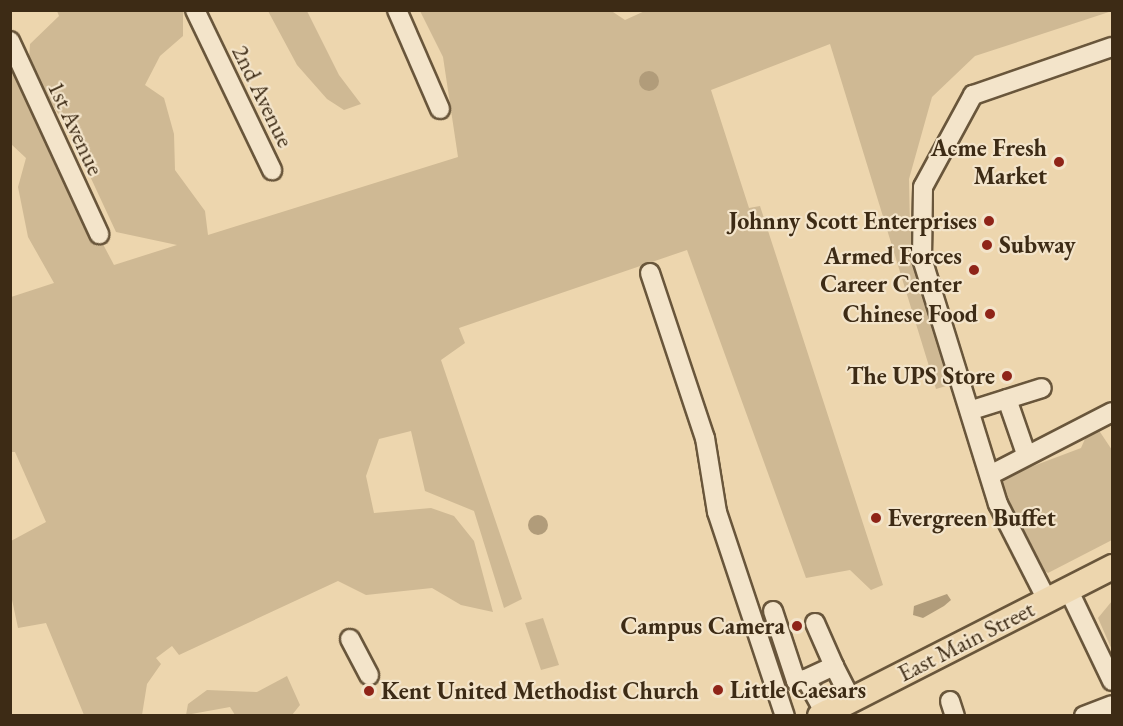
<!DOCTYPE html>
<html>
<head>
<meta charset="utf-8">
<style>
	body { margin:0 }
	#map { position:relative; width:1123px; height:726px; overflow:hidden; background:#edd6ae; font-family:"EB Garamond",serif }
	div>[style] { position:absolute }
	.green>* { inset:0; background:#cfb994 }
	.water>* { inset:0; background:#b19c7a }
	.round { border-radius:50% }
	.roads { filter:drop-shadow(2px 0 #69563b) drop-shadow(-2px 0 #69563b) drop-shadow(0 2px #69563b) drop-shadow(0 -2px #69563b) }
	.minor>* { height:18px; margin:-9px; padding:0 9px; transform-origin:9px; border-radius:9px; background:#f3e4ca }
	.major>* { height:24px; margin:-12px; padding:0 12px; transform-origin:12px; border-radius:12px; background:#edd6ae }
	.dots>* { width:16px; height:16px; translate:-50% -50%; box-sizing:border-box; border:3px solid #f3e4ca; border-radius:50% }
	span { translate:-50% -50%; white-space:nowrap; text-align:center; line-height:1.15; -webkit-text-stroke:4.5px #f3e4ca; paint-order:stroke }
	.street-label { font-size:24px; color:#3d2b15 }
	.poi-label { font-size:24px; color:#3d2b15; font-weight:700 }
	.right { translate:-100% -50%; text-align:right }
	.left { translate:0 -50%; text-align:left }
	.frame { position:absolute; inset:0; border:12px solid #3d2b15; pointer-events:none }
</style>
</head>
<body>
<div id="map">
	<div class="green">
		<i style="clip-path:polygon(610px 10px,625px 20px,647px 10px,1112px 11px,975px 56px,932px 97px,909px 179px,910px 227px,956px 383px,936px 389px,830px 44px,711px 90px,749px 208px,760px 206px,883px 585px,871px 590px,850px 570px,806px 578px,687px 250px,459px 328px,465px 343px,441px 360px,522px 599px,504px 608px,474px 511px,425px 491px,411px 431px,379px 439px,366px 476px,374px 513px,431px 508px,454px 516px,474px 541px,493px 612px,461px 605px,432px 588px,366px 595px,338px 581px,179px 655px,172px 646px,156px 658px,161px 664px,147px 684px,142px 715px,84px 715px,46px 623px,18px 628px,11px 595px,11px 541px,46px 522px,15px 452px,11px 452px,11px 297px,54px 283px,28px 237px,18px 187px,26px 158px,11px 144px,10px 68px,114px 265px,177px 245px,116px 232px,68px 129px,41px 87px,29px 59px,30px 44px,59px 16px,57px 11px,183px 11px,183px 36px,160px 56px,145px 85px,164px 98px,174px 134px,175px 170px,205px 211px,208px 235px,458px 157px,443px 57px,420px 11px)"></i>
		<i style="clip-path:polygon(268px 11px,307px 11px,339px 75px,361px 104px,344px 110px,327px 99px,297px 65px)"></i>
		<i style="clip-path:polygon(1098px 429px,1112px 450px,1112px 540px,1048px 573px,1037px 566px,1012px 516px,1001px 478px,1081px 448px,1088px 432px)"></i>
		<i style="clip-path:polygon(1112px 601px,1112px 650px,1098px 618px)"></i>
		<i style="clip-path:polygon(543px 618px,559px 665px,541px 670px,525px 623px)"></i>
		<i style="clip-path:polygon(287px 676px,300px 705px,292px 715px,235px 715px,230px 707px,186px 715px,188px 704px,207px 690px,257px 692px)"></i>
	</div>
	<div class="water">
		<i class="round" style="left:639px;top:71px;width:20px;height:20px"></i>
		<i class="round" style="left:528px;top:515px;width:20px;height:20px"></i>
		<i style="clip-path:polygon(947px 594px,951px 600px,944px 606px,923px 618px,913px 615px,914px 606px)"></i>
	</div>
	<div class="roads">
		<div class="minor">
			<i style="left:195px;top:10px;width:178px;rotate:64.3deg"></i>
			<i style="left:397px;top:10px;width:108px;rotate:66.5deg"></i>
			<i style="left:10px;top:41px;width:213px;rotate:65.2deg"></i>
			<i style="left:650px;top:273px;width:174px;rotate:71.6deg"></i>
			<i style="left:705px;top:438px;width:75px;rotate:80.8deg"></i>
			<i style="left:717px;top:512px;width:215px;rotate:71.6deg"></i>
			<i style="left:1007px;top:399px;width:58px;rotate:70.9deg"></i>
			<i style="left:972px;top:410px;width:73px;rotate:-17.4deg"></i>
			<i style="left:990px;top:475px;width:137px;rotate:-27.3deg"></i>
			<i style="left:1068px;top:589px;width:102px;rotate:64.4deg"></i>
			<i style="left:1047px;top:600px;width:108px;rotate:-117deg"></i>
			<i style="left:998px;top:504px;width:257px;rotate:-107.2deg"></i>
			<i style="left:922px;top:259px;width:72px;rotate:-89.2deg"></i>
			<i style="left:923px;top:187px;width:105px;rotate:-61.5deg"></i>
			<i style="left:973px;top:95px;width:147px;rotate:-19.1deg"></i>
			<i style="left:773px;top:611px;width:74px;rotate:71.8deg"></i>
			<i style="left:796px;top:681px;width:10px;rotate:-11deg"></i>
			<i style="left:806px;top:679px;width:39px;rotate:61deg"></i>
			<i style="left:350px;top:639px;width:41px;rotate:62.2deg"></i>
			<i style="left:834px;top:666px;width:38px;rotate:63deg"></i>
			<i style="left:806px;top:679px;width:31px;rotate:-25deg"></i>
			<i style="left:834px;top:666px;width:47px;rotate:-113.8deg"></i>
			<i style="left:950px;top:701px;width:16px;rotate:72deg"></i>
			<i style="left:1084px;top:716px;width:30px;rotate:-21deg"></i>
		</div>
		<div class="major">
			<i style="left:820px;top:716px;width:328px;rotate:-27deg"></i>
		</div>
	</div>
	<div class="dots">
		<i style="left:1059px;top:162px;background:#8f2418"></i>
		<i style="left:989px;top:221px;background:#8f2418"></i>
		<i style="left:987px;top:245px;background:#8f2418"></i>
		<i style="left:974px;top:270px;background:#8f2418"></i>
		<i style="left:990px;top:314px;background:#8f2418"></i>
		<i style="left:1007px;top:376px;background:#8f2418"></i>
		<i style="left:876px;top:518px;background:#8f2418"></i>
		<i style="left:797px;top:626px;background:#8f2418"></i>
		<i style="left:718px;top:690px;background:#8f2418"></i>
		<i style="left:369px;top:691px;background:#8f2418"></i>
	</div>
	<div class="street-label">
		<span style="left:263px;top:96px;rotate:64deg">2nd Avenue</span>
		<span style="left:76px;top:128px;rotate:65deg">1st Avenue</span>
		<span style="left:966px;top:641px;rotate:-27deg">East Main Street</span>
	</div>
	<div class="poi-label">
		<span class="right" style="left:1047px;top:162px">Acme Fresh<br>Market</span>
		<span class="right" style="left:977px;top:221px">Johnny Scott Enterprises</span>
		<span class="left" style="left:999px;top:245px">Subway</span>
		<span class="right" style="left:962px;top:270px">Armed Forces<br>Career Center</span>
		<span class="right" style="left:978px;top:314px">Chinese Food</span>
		<span class="right" style="left:995px;top:376px">The UPS Store</span>
		<span class="left" style="left:888px;top:518px">Evergreen Buffet</span>
		<span class="right" style="left:785px;top:626px">Campus Camera</span>
		<span class="left" style="left:730px;top:690px">Little Caesars</span>
		<span class="left" style="left:381px;top:691px">Kent United Methodist Church</span>
	</div>
	<div class="frame"></div>
</div>
</body>
</html>
